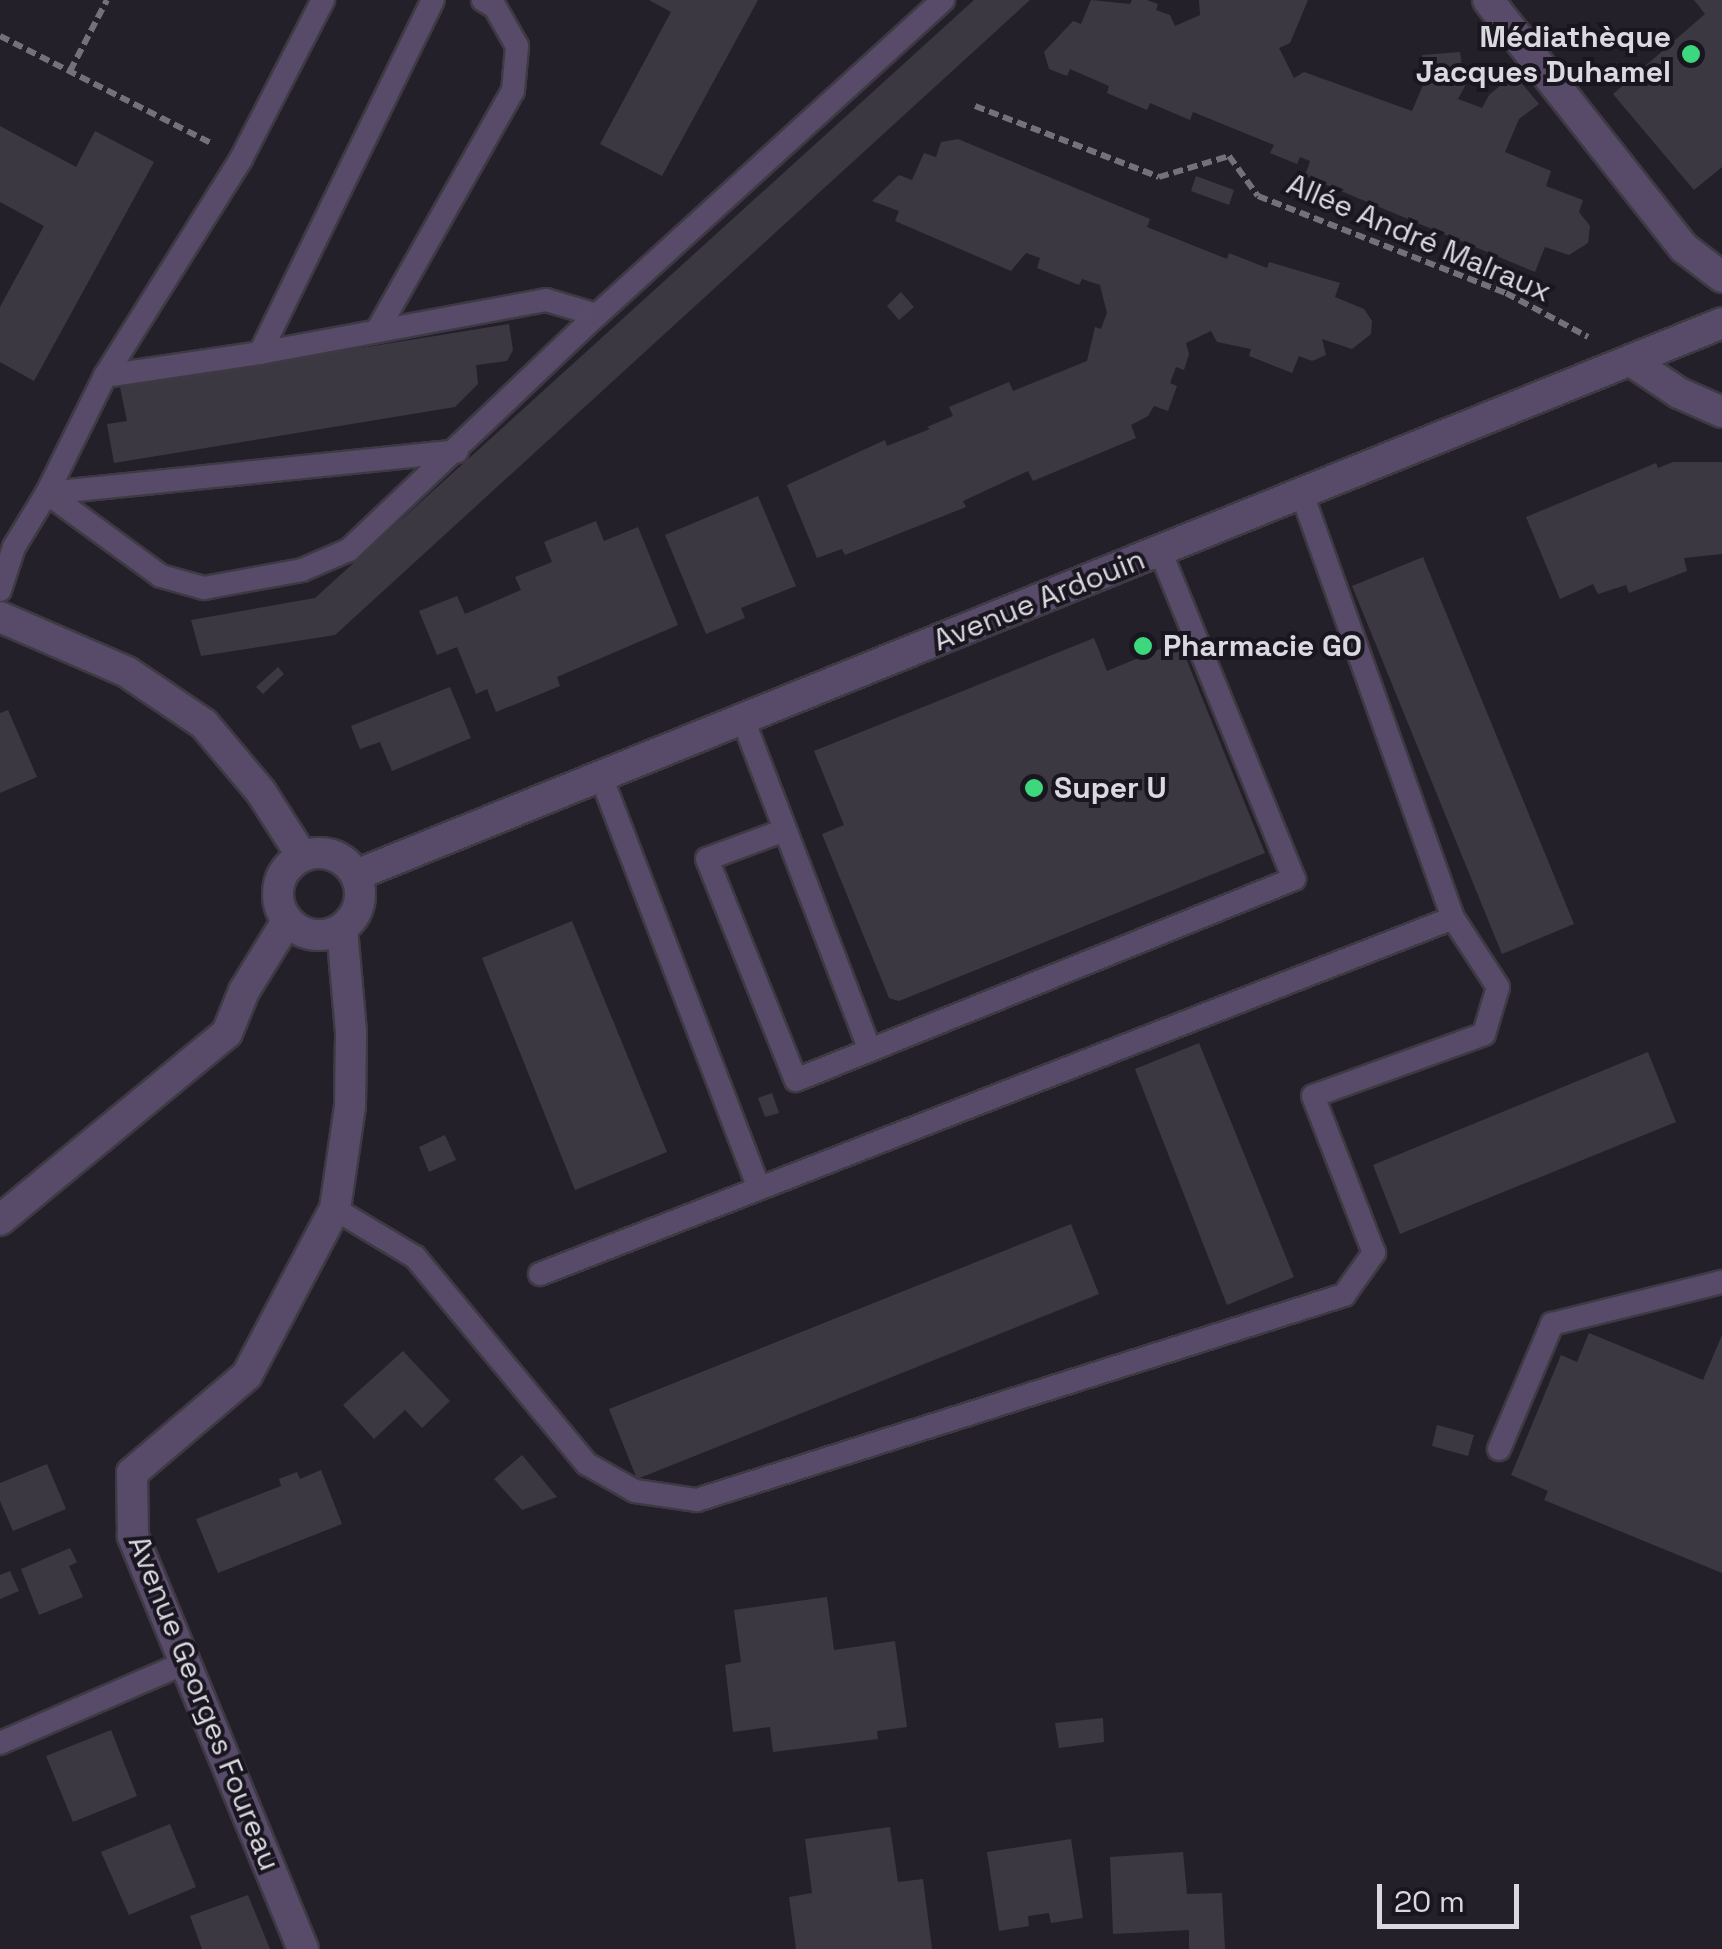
<!DOCTYPE html>
<html>
<head>
<meta charset="utf-8">
<style>
	body { margin:0 }
	#map { position:relative; width:1722px; height:1949px; overflow:hidden; background:#24202a; font-family:"Space Grotesk",sans-serif }
	div>[style] { position:absolute }
	.building>* { inset:0; background:#3c3842 }
	.path>* { height:6px; margin-top:-3px; transform-origin:0; background:repeating-linear-gradient(90deg,#747179 0 10px,transparent 0 15px) }
	.roads { filter:drop-shadow(2px 0 #3e3a43) drop-shadow(-2px 0 #3e3a43) drop-shadow(0 2px #3e3a43) drop-shadow(0 -2px #3e3a43) }
	.service>* { height:22px; margin:-11px; padding:0 11px; transform-origin:11px; border-radius:11px; background:#574b69 }
	.minor>* { height:30px; margin:-15px; padding:0 15px; transform-origin:15px; border-radius:15px; background:#574b69 }
	.tertiary>* { height:30px; margin:-15px; padding:0 15px; transform-origin:15px; border-radius:15px; background:#574b69 }
	.tertiary>.ring { margin:-15px; padding:0; box-sizing:content-box; background:none; border:30px solid #574b69; border-radius:50% }
	.dots>* { width:28px; height:28px; translate:-50% -50%; box-sizing:border-box; border:5px solid #1a1620; border-radius:50% }
	span { translate:-50% -50%; white-space:nowrap; text-align:center; line-height:1.15; -webkit-text-stroke:8px #1a1620; paint-order:stroke }
	.poi-label { font-size:30px; color:#dbd9e0; font-weight:700 }
	.right { translate:-100% -50%; text-align:right }
	.left { translate:0 -50%; text-align:left }
	.street-label { font-size:30px; color:#dbd9e0 }
	.scale { position:absolute; left:1377px; top:1884px; width:142px; height:45px; box-sizing:border-box; border:5px solid #dbd9e0; border-top:0; padding-left:12px; font-size:30px; line-height:35px; white-space:nowrap; color:#dbd9e0; -webkit-text-stroke:8px #1a1620; paint-order:stroke }
</style>
</head>
<body>
<div id="map">
	<div class="building">
		<i style="clip-path:polygon(649px 0,758px 0,662px 176px,600px 144px,671px 12px)"></i>
		<i style="clip-path:polygon(974px 0,1030px 0,335px 635px,201px 656px,191px 620px,315px 598px)"></i>
		<i style="clip-path:polygon(1091px 0,1130px 4px,1132px 0,1147px 0,1158px 4px,1156px 10px,1170px 15px,1175px 26px,1200px 15px,1199px 0,1308px 0,1290px 43px,1279px 48px,1294px 78px,1304px 72px,1412px 111px,1426px 78px,1422px 55px,1460px 52px,1465px 86px,1458px 99px,1482px 108px,1489px 95px,1514px 74px,1539px 104px,1519px 119px,1505px 152px,1551px 171px,1546px 186px,1583px 200px,1579px 212px,1590px 226px,1588px 243px,1569px 255px,1545px 247px,1535px 272px,1305px 176px,1310px 161px,1300px 157px,1297px 164px,1270px 153px,1274px 145px,1193px 112px,1190px 120px,1150px 103px,1147px 110px,1107px 93px,1109px 86px,1070px 69px,1067px 76px,1049px 69px,1044px 52px,1073px 21px,1081px 24px)"></i>
		<i style="clip-path:polygon(1694px 0,1722px 0,1722px 167px,1694px 190px,1613px 94px,1705px 14px)"></i>
		<i style="clip-path:polygon(0 126px,76px 167px,95px 131px,154px 162px,34px 381px,0 362px,0 307px,44px 226px,0 202px)"></i>
		<i style="clip-path:polygon(958px 139px,1150px 219px,1147px 227px,1227px 259px,1229px 253px,1267px 268px,1269px 262px,1340px 283px,1335px 297px,1364px 309px,1372px 321px,1371px 334px,1352px 349px,1322px 339px,1326px 355px,1312px 361px,1299px 356px,1292px 373px,1249px 356px,1251px 349px,1217px 342px,1211px 331px,1186px 343px,1189px 354px,1184px 370px,1176px 367px,1170px 383px,1177px 386px,1168px 411px,1154px 406px,1148px 416px,1131px 425px,1136px 438px,1033px 481px,1028px 471px,963px 501px,966px 507px,845px 555px,842px 549px,817px 558px,787px 485px,885px 440px,887px 446px,930px 429px,927px 427px,953px 416px,949px 407px,1009px 382px,1013px 391px,1087px 361px,1095px 327px,1101px 329px,1107px 313px,1100px 285px,1082px 279px,1079px 285px,1037px 268px,1040px 258px,1026px 253px,1011px 271px,895px 221px,899px 211px,872px 201px,899px 175px,912px 180px,924px 153px,936px 157px,941px 142px)"></i>
		<i style="clip-path:polygon(1196px 176px,1234px 190px,1229px 205px,1191px 191px)"></i>
		<i style="clip-path:polygon(901px 292px,914px 307px,899px 320px,887px 306px)"></i>
		<i style="clip-path:polygon(509px 324px,513px 350px,507px 361px,476px 365px,478px 384px,455px 407px,114px 463px,107px 424px,127px 421px,120px 387px)"></i>
		<i style="clip-path:polygon(1673px 462px,1722px 462px,1722px 554px,1684px 558px,1687px 571px,1629px 593px,1626px 585px,1598px 594px,1593px 584px,1560px 599px,1526px 517px,1656px 463px,1658px 468px)"></i>
		<i style="clip-path:polygon(758px 496px,796px 586px,741px 608px,745px 618px,706px 634px,665px 535px)"></i>
		<i style="clip-path:polygon(596px 521px,604px 541px,638px 527px,678px 625px,557px 677px,560px 686px,496px 712px,487px 689px,476px 694px,457px 647px,437px 655px,419px 611px,457px 596px,465px 614px,521px 590px,515px 577px,552px 562px,544px 542px)"></i>
		<i style="clip-path:polygon(1423px 557px,1574px 924px,1502px 954px,1352px 586px)"></i>
		<i style="clip-path:polygon(1094px 638px,1107px 671px,1179px 641px,1265px 853px,899px 1001px,889px 998px,822px 834px,844px 825px,814px 751px)"></i>
		<i style="clip-path:polygon(278px 667px,284px 674px,263px 694px,256px 687px)"></i>
		<i style="clip-path:polygon(450px 687px,471px 738px,392px 771px,380px 742px,360px 749px,351px 726px)"></i>
		<i style="clip-path:polygon(8px 710px,37px 777px,0 793px,0 713px)"></i>
		<i style="clip-path:polygon(572px 921px,667px 1152px,575px 1190px,482px 958px)"></i>
		<i style="clip-path:polygon(1199px 1043px,1294px 1277px,1227px 1305px,1135px 1069px)"></i>
		<i style="clip-path:polygon(1648px 1052px,1676px 1122px,1400px 1234px,1373px 1165px)"></i>
		<i style="clip-path:polygon(772px 1093px,779px 1113px,765px 1117px,758px 1098px)"></i>
		<i style="clip-path:polygon(445px 1135px,456px 1160px,429px 1172px,419px 1147px)"></i>
		<i style="clip-path:polygon(1071px 1224px,1099px 1294px,637px 1479px,609px 1409px)"></i>
		<i style="clip-path:polygon(1589px 1333px,1703px 1380px,1722px 1335px,1722px 1573px,1544px 1500px,1548px 1491px,1511px 1475px,1561px 1355px,1577px 1362px)"></i>
		<i style="clip-path:polygon(403px 1351px,450px 1401px,422px 1428px,405px 1410px,374px 1439px,343px 1405px)"></i>
		<i style="clip-path:polygon(1437px 1425px,1474px 1435px,1468px 1456px,1432px 1446px)"></i>
		<i style="clip-path:polygon(522px 1455px,557px 1497px,522px 1510px,494px 1479px)"></i>
		<i style="clip-path:polygon(47px 1464px,66px 1509px,13px 1531px,0 1501px,0 1483px)"></i>
		<i style="clip-path:polygon(321px 1470px,342px 1524px,218px 1573px,196px 1519px,281px 1486px,279px 1479px,297px 1472px,300px 1479px)"></i>
		<i style="clip-path:polygon(70px 1548px,77px 1562px,69px 1566px,83px 1597px,39px 1615px,21px 1569px)"></i>
		<i style="clip-path:polygon(10px 1571px,19px 1591px,0 1599px,0 1575px)"></i>
		<i style="clip-path:polygon(827px 1597px,834px 1650px,895px 1641px,907px 1727px,877px 1731px,878px 1739px,773px 1752px,770px 1727px,733px 1732px,725px 1665px,741px 1662px,734px 1610px)"></i>
		<i style="clip-path:polygon(1103px 1718px,1104px 1742px,1059px 1748px,1055px 1723px)"></i>
		<i style="clip-path:polygon(111px 1730px,137px 1796px,73px 1822px,46px 1756px)"></i>
		<i style="clip-path:polygon(170px 1824px,196px 1887px,129px 1915px,101px 1852px)"></i>
		<i style="clip-path:polygon(890px 1827px,898px 1882px,923px 1879px,932px 1949px,796px 1949px,789px 1897px,812px 1893px,805px 1839px)"></i>
		<i style="clip-path:polygon(1071px 1839px,1083px 1918px,1051px 1923px,1049px 1913px,1028px 1916px,1029px 1926px,999px 1931px,987px 1852px)"></i>
		<i style="clip-path:polygon(1183px 1852px,1187px 1894px,1222px 1893px,1225px 1949px,1189px 1949px,1189px 1930px,1113px 1934px,1110px 1857px)"></i>
		<i style="clip-path:polygon(248px 1895px,270px 1949px,202px 1949px,190px 1916px)"></i>
	</div>
	<div class="path">
		<i style="left:0;top:36px;width:239px;rotate:26.9deg"></i>
		<i style="left:70px;top:71px;width:80px;rotate:-62.5deg"></i>
		<i style="left:975px;top:106px;width:197px;rotate:21.1deg"></i>
		<i style="left:1159px;top:177px;width:73px;rotate:-16.7deg"></i>
		<i style="left:1229px;top:156px;width:49px;rotate:54.1deg"></i>
		<i style="left:1258px;top:196px;width:266px;rotate:21.4deg"></i>
		<i style="left:1506px;top:293px;width:93px;rotate:28.2deg"></i>
	</div>
	<div class="roads">
		<div class="service">
			<i style="left:377px;top:331px;width:276px;rotate:-60.5deg"></i>
			<i style="left:513px;top:91px;width:45px;rotate:-84.9deg"></i>
			<i style="left:517px;top:46px;width:45px;rotate:-119.4deg"></i>
			<i style="left:495px;top:7px;width:14px;rotate:-150deg"></i>
			<i style="left:260px;top:353px;width:393px;rotate:-63.9deg"></i>
			<i style="left:105px;top:376px;width:157px;rotate:-8.4deg"></i>
			<i style="left:260px;top:353px;width:291px;rotate:-10.5deg"></i>
			<i style="left:546px;top:300px;width:53px;rotate:16.4deg"></i>
			<i style="left:47px;top:493px;width:141px;rotate:36.1deg"></i>
			<i style="left:161px;top:576px;width:45px;rotate:15.6deg"></i>
			<i style="left:204px;top:588px;width:100px;rotate:-10.4deg"></i>
			<i style="left:302px;top:570px;width:51px;rotate:-23.1deg"></i>
			<i style="left:349px;top:550px;width:342px;rotate:-43.5deg"></i>
			<i style="left:597px;top:315px;width:468px;rotate:-42.3deg"></i>
			<i style="left:47px;top:493px;width:412px;rotate:-5.8deg"></i>
			<i style="left:0;top:590px;width:45px;rotate:-72deg"></i>
			<i style="left:14px;top:547px;width:63px;rotate:-58.6deg"></i>
			<i style="left:47px;top:493px;width:131px;rotate:-63.6deg"></i>
			<i style="left:105px;top:376px;width:256px;rotate:-57.9deg"></i>
			<i style="left:241px;top:159px;width:179px;rotate:-62.7deg"></i>
			<i style="left:742px;top:717px;width:357px;rotate:69deg"></i>
			<i style="left:600px;top:774px;width:443px;rotate:69deg"></i>
			<i style="left:785px;top:830px;width:83px;rotate:159.6deg"></i>
			<i style="left:707px;top:859px;width:238px;rotate:68.1deg"></i>
			<i style="left:796px;top:1080px;width:537px;rotate:-21.98deg"></i>
			<i style="left:1294px;top:879px;width:354px;rotate:-112.2deg"></i>
			<i style="left:335px;top:1209px;width:93px;rotate:31deg"></i>
			<i style="left:415px;top:1257px;width:269px;rotate:50.3deg"></i>
			<i style="left:587px;top:1464px;width:55px;rotate:29.4deg"></i>
			<i style="left:635px;top:1491px;width:63px;rotate:8.3deg"></i>
			<i style="left:697px;top:1500px;width:679px;rotate:-17.58deg"></i>
			<i style="left:1344px;top:1295px;width:52px;rotate:-54.5deg"></i>
			<i style="left:1374px;top:1253px;width:168px;rotate:-111.2deg"></i>
			<i style="left:1313px;top:1096px;width:182px;rotate:-19.9deg"></i>
			<i style="left:1484px;top:1034px;width:49px;rotate:-73.4deg"></i>
			<i style="left:1498px;top:987px;width:82px;rotate:-123.1deg"></i>
			<i style="left:1453px;top:918px;width:449px;rotate:-109.6deg"></i>
			<i style="left:540px;top:1274px;width:980px;rotate:-21.3deg"></i>
			<i style="left:1499px;top:1449px;width:136px;rotate:-67deg"></i>
			<i style="left:1552px;top:1324px;width:175px;rotate:-13.9deg"></i>
			<i style="left:0;top:1743px;width:202px;rotate:-23.4deg"></i>
		</div>
		<div class="minor">
			<i style="left:1488px;top:0;width:316px;rotate:51.7deg"></i>
			<i style="left:1684px;top:248px;width:48px;rotate:37.3deg"></i>
			<i style="left:1631px;top:361px;width:58px;rotate:33.7deg"></i>
			<i style="left:1679px;top:393px;width:47px;rotate:23.8deg"></i>
			<i style="left:0;top:617px;width:138px;rotate:23.4deg"></i>
			<i style="left:127px;top:672px;width:93px;rotate:34deg"></i>
			<i style="left:204px;top:724px;width:89px;rotate:50deg"></i>
			<i style="left:261px;top:792px;width:76px;rotate:57.4deg"></i>
			<i style="left:303px;top:1949px;width:447px;rotate:-112.4deg"></i>
			<i style="left:133px;top:1536px;width:63px;rotate:-90.9deg"></i>
			<i style="left:132px;top:1473px;width:151px;rotate:-40.4deg"></i>
			<i style="left:247px;top:1375px;width:188px;rotate:-62.1deg"></i>
			<i style="left:335px;top:1209px;width:104px;rotate:-81.7deg"></i>
			<i style="left:350px;top:1106px;width:74px;rotate:-89.2deg"></i>
			<i style="left:351px;top:1032px;width:103px;rotate:-95deg"></i>
		</div>
		<div class="tertiary">
			<i class="ring" style="left:278px;top:853px;width:52px;height:52px"></i>
			<i style="left:356px;top:875px;width:1473px;rotate:-22deg"></i>
			<i style="left:0;top:1220px;width:294px;rotate:-39.5deg"></i>
			<i style="left:227px;top:1033px;width:45px;rotate:-68deg"></i>
			<i style="left:244px;top:991px;width:82px;rotate:-58.4deg"></i>
		</div>
	</div>
	<div class="dots">
		<i style="left:1691px;top:54px;background:#3dd77e"></i>
		<i style="left:1143px;top:646px;background:#3dd77e"></i>
		<i style="left:1034px;top:788px;background:#3dd77e"></i>
	</div>
	<div class="poi-label">
		<span class="right" style="left:1671px;top:54px">Médiathèque<br>Jacques Duhamel</span>
		<span class="left" style="left:1163px;top:646px">Pharmacie GO</span>
		<span class="left" style="left:1054px;top:788px">Super U</span>
	</div>
	<div class="street-label">
		<span style="left:1419px;top:238px;rotate:23deg">Allée André Malraux</span>
		<span style="left:1039px;top:600px;rotate:-22deg">Avenue Ardouin</span>
		<span style="left:204px;top:1703px;rotate:68deg">Avenue Georges Foureau</span>
	</div>
	<div class="scale">20 m</div>
</div>
</body>
</html>
